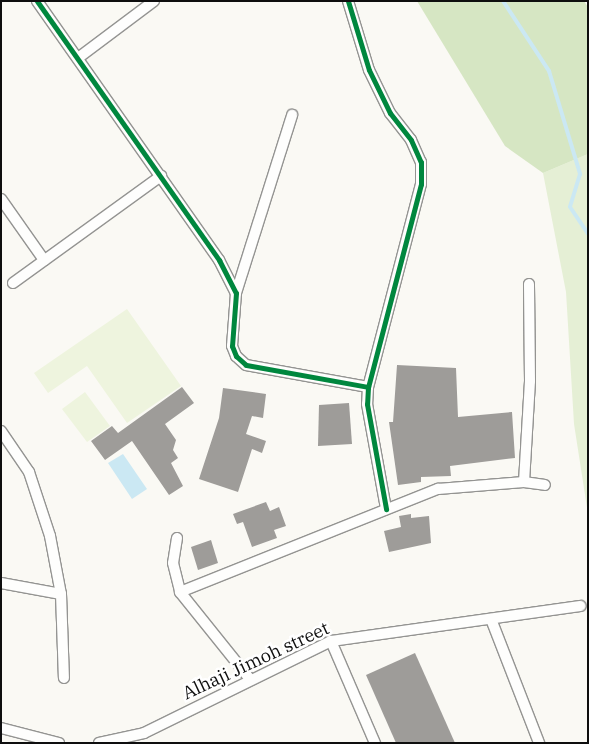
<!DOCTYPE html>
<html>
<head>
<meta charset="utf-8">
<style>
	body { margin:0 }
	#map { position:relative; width:589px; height:744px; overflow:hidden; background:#faf9f4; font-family:"IBM Plex Serif",serif }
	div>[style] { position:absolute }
	.green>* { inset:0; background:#e5efd5 }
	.forest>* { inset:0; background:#d6e6c3 }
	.pitch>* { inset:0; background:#eef4de }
	.water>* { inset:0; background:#cbe8f3 }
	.stream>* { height:4px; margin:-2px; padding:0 2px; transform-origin:2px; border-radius:2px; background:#cbe8f3 }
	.building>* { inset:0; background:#9e9c99 }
	.roads { filter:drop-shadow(1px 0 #949492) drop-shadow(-1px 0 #949492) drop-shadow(0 1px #949492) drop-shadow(0 -1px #949492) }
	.street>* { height:10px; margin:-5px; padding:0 5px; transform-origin:5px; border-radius:5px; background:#fefefd }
	.cycleway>* { height:5px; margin:-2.5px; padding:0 2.5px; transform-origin:2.5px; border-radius:2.5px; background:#00873e }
	span { translate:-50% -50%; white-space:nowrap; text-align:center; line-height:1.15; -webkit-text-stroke:5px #fff; paint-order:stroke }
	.street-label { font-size:18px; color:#0e0e0e }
	.frame { position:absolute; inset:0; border:2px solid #0e0e0e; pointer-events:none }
</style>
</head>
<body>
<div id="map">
	<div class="green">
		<i style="clip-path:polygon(588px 154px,588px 514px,574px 424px,566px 292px,543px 173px)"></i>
	</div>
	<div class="forest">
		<i style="clip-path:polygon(417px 1px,584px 1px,588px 7px,588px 154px,543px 173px,505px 146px)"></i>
	</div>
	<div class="pitch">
		<i style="clip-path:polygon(127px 309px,181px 386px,127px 423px,87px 366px,48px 393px,34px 373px)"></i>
		<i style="clip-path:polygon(85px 392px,110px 426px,87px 442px,62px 409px)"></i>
	</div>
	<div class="water">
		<i style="clip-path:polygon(123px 454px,147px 489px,132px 499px,108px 463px)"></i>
	</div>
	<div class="stream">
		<i style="left:503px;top:1px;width:84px;rotate:56.7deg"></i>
		<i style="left:549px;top:71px;width:108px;rotate:73.2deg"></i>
		<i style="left:580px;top:174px;width:34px;rotate:107deg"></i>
		<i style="left:570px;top:207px;width:32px;rotate:56deg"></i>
	</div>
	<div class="building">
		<i style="clip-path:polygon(397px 365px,456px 368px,458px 417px,512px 412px,515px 458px,450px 466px,451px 476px,421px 477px,421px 482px,398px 485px,389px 422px,393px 422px)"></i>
		<i style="clip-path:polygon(182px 387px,194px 403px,165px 424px,176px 440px,173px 450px,178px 458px,171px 463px,183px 486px,169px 495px,132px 441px,105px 460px,91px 441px,112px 426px,118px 433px)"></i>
		<i style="clip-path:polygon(223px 388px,266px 394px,263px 418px,252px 416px,246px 434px,266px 441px,262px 453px,252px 449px,238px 492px,199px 479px,219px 418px)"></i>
		<i style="clip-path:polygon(349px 403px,352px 444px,318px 446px,319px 405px)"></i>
		<i style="clip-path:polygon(266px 502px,270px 511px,279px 507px,286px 526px,274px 530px,277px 538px,252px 547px,243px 522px,237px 524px,233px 514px)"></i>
		<i style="clip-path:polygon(411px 514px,411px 518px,429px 516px,431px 543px,389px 552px,384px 531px,401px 527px,399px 516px)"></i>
		<i style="clip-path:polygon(211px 540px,218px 563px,198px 570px,191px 547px)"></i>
		<i style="clip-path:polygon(415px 653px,455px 743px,396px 743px,366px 675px)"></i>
	</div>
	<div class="roads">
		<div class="street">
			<i style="left:37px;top:1px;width:317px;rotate:54.9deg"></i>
			<i style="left:219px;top:260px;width:37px;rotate:63deg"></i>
			<i style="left:236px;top:293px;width:53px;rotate:94.3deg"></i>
			<i style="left:232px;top:346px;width:11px;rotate:68deg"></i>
			<i style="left:236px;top:356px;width:13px;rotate:42deg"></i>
			<i style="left:246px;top:365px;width:124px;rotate:10.2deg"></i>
			<i style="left:348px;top:1px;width:72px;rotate:73.1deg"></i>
			<i style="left:369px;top:70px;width:48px;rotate:64deg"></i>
			<i style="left:390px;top:113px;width:34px;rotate:52deg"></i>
			<i style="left:411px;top:140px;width:24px;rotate:66deg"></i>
			<i style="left:421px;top:162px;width:22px;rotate:90deg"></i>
			<i style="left:421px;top:184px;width:210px;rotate:104.6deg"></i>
			<i style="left:368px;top:387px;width:17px;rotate:93deg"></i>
			<i style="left:367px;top:404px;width:107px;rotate:79.7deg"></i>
			<i style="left:78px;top:58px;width:95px;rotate:-36.9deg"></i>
			<i style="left:1px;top:199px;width:75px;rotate:54.8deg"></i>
			<i style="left:13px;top:283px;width:183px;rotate:-35.9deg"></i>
			<i style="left:236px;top:293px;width:187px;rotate:-72.5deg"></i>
			<i style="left:1px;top:431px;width:50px;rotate:55.7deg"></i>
			<i style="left:29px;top:472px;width:67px;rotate:71.8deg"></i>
			<i style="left:50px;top:536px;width:59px;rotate:79.3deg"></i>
			<i style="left:61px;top:594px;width:84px;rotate:88deg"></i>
			<i style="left:524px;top:482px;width:101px;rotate:-86.6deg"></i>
			<i style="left:530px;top:381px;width:97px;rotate:-90.6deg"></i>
			<i style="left:177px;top:538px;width:25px;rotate:99deg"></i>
			<i style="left:173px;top:563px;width:30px;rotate:76deg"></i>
			<i style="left:180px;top:592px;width:112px;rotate:51.2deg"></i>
			<i style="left:1px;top:583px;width:61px;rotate:10.4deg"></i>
			<i style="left:180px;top:592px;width:278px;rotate:-21.8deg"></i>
			<i style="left:438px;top:489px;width:86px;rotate:-4.7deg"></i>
			<i style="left:524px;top:482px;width:21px;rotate:8deg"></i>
			<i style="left:491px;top:619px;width:133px;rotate:68.8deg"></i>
			<i style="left:331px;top:641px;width:111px;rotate:66.7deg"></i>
			<i style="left:1px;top:728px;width:60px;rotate:14.5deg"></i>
			<i style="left:99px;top:743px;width:46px;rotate:-12.5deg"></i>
			<i style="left:144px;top:733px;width:208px;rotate:-26.2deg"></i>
			<i style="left:331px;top:641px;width:252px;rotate:-8deg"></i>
		</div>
	</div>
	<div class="cycleway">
		<i style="left:37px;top:1px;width:317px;rotate:54.9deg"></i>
		<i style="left:219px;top:260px;width:37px;rotate:63deg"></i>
		<i style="left:236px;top:293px;width:53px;rotate:94.3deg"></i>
		<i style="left:232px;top:346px;width:11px;rotate:68deg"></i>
		<i style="left:236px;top:356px;width:13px;rotate:42deg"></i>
		<i style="left:246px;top:365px;width:124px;rotate:10.2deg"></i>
		<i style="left:348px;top:1px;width:72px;rotate:73.1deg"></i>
		<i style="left:369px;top:70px;width:48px;rotate:64deg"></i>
		<i style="left:390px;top:113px;width:34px;rotate:52deg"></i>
		<i style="left:411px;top:140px;width:24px;rotate:66deg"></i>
		<i style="left:421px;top:162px;width:22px;rotate:90deg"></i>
		<i style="left:421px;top:184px;width:210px;rotate:104.6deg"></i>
		<i style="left:368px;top:387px;width:17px;rotate:93deg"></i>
		<i style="left:367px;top:404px;width:107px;rotate:79.7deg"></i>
	</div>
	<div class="street-label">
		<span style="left:256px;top:661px;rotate:-25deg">Alhaji Jimoh street</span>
	</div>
	<div class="frame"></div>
</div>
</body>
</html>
